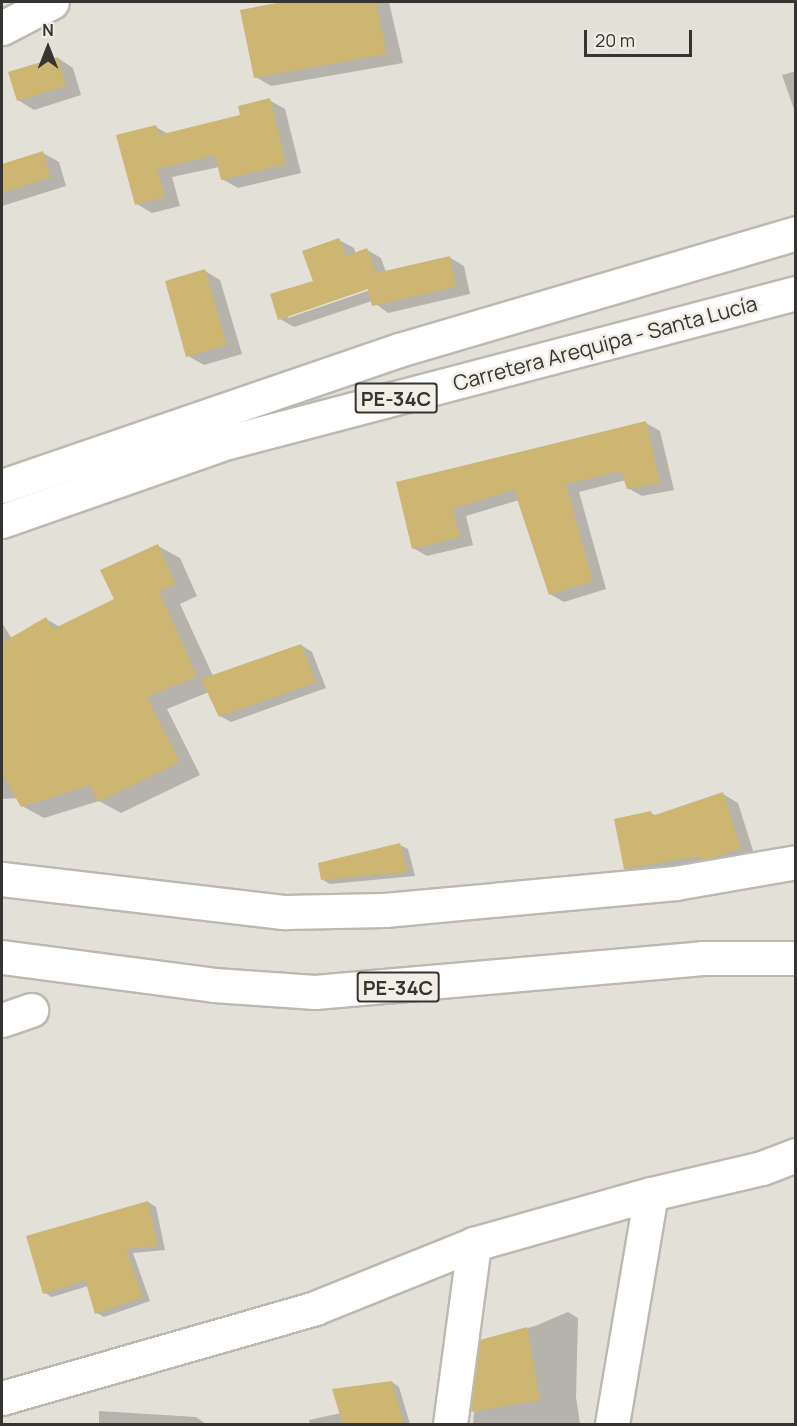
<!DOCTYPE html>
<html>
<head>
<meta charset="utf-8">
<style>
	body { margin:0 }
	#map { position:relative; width:797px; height:1426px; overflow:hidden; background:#e3e0d8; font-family:Manrope,sans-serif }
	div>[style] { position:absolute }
	.shadow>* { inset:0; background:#0003 }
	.building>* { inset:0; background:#ccb671 }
	.roads { filter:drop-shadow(2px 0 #bcb9b1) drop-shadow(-2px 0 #bcb9b1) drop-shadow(0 2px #bcb9b1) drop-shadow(0 -2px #bcb9b1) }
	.minor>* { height:33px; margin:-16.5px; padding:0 16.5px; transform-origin:16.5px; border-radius:16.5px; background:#fff }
	.major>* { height:33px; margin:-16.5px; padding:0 16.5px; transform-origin:16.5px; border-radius:16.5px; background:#fff }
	span { translate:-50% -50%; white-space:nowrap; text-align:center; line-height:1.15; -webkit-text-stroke:5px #f0eee5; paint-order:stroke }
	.shield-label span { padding:2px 4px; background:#f0eee5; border:2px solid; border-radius:4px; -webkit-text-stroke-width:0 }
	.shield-label { font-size:20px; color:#353431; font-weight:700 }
	.street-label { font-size:21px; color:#353431 }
	.frame { position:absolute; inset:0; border:3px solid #353431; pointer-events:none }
	.north { position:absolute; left:18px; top:18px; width:60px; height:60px; -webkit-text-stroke:4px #f0eee5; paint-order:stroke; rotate:0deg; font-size:16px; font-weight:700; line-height:24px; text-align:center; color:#353431 }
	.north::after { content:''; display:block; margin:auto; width:21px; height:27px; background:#353431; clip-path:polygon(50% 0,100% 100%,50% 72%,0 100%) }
	.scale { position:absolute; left:584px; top:30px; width:108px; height:27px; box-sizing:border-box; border:3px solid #353431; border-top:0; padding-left:8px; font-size:18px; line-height:21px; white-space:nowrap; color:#353431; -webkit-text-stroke:4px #f0eee5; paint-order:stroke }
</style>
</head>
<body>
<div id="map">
	<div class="shadow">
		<i style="clip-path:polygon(290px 2px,389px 2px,403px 63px,271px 86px,256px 77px,242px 11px)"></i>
		<i style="clip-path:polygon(58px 58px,73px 68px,81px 95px,34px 110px,18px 100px)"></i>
		<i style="clip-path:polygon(796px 71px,796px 115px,782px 75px)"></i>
		<i style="clip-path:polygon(269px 100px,285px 109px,301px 173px,238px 188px,222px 179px,219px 167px,172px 177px,180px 206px,152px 213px,137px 204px,156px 127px,168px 134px,242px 116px)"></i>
		<i style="clip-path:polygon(43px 153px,59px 162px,66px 186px,2px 206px,2px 166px)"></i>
		<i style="clip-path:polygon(evenodd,339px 240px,354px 248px,356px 254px,367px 250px,381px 258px,386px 272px,449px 257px,464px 266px,470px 294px,388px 313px,372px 301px,294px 327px,280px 319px,315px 282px,339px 240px,375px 286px,376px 288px,288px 318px,288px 315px,375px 286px)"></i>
		<i style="clip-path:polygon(205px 271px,220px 280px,242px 354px,204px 365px,188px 356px)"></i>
		<i style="clip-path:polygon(646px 423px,660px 431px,674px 490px,642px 496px,628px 488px,626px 480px,579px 492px,606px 589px,564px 602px,550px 594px,519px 500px,466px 516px,473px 545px,427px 556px,413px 548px,398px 483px)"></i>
		<i style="clip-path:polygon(158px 546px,180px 558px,197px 596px,180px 604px,213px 676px,301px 645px,312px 652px,326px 688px,231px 722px,220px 716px,209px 692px,167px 709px,200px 775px,121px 813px,99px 801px,44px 818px,22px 806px,18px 798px,2px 799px,2px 623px,12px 639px,46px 619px,60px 627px,116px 600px)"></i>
		<i style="clip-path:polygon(723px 794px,738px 803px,755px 857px,640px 877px,625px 868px,651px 813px,656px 816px)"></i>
		<i style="clip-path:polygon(400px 845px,408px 849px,415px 876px,330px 884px,323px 880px)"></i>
		<i style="clip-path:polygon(148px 1202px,156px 1207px,165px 1250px,133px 1253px,150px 1301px,104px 1317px,97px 1313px,88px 1286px,52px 1297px,45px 1293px)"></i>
		<i style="clip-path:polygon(568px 1312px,578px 1318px,576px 1397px,580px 1424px,473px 1424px,481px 1341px,535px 1326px)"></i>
		<i style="clip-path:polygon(392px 1382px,399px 1387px,410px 1424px,310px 1424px,309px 1420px,341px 1413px)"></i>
		<i style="clip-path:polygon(99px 1411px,196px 1417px,206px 1424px,99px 1424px)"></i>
	</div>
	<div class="building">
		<i style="clip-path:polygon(282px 2px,376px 2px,387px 54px,254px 78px,240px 10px)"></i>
		<i style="clip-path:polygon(58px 57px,66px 86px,17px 101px,8px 72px)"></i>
		<i style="clip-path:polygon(270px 98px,286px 164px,221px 180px,215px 155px,157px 169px,165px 197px,135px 205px,116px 135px,156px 125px,159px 135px,240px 115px,238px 106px)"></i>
		<i style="clip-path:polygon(43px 151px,51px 177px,2px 193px,2px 164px)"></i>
		<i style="clip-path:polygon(339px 238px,346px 256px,367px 248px,376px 273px,450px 256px,456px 287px,372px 306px,368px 289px,278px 320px,270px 294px,313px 281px,302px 251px)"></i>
		<i style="clip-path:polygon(205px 269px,227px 345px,186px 357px,165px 281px)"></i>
		<i style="clip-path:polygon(646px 421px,660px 483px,627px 489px,621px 471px,566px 484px,593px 581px,549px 595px,514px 490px,453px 508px,460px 537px,412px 549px,396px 482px)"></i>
		<i style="clip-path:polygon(158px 544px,176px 584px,159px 591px,197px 676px,147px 697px,180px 762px,98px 802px,90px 785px,21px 807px,2px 774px,2px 643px,46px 617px,53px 629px,114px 599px,100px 570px)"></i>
		<i style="clip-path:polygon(301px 644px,316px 682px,219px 717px,201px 679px)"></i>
		<i style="clip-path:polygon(723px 792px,741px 848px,713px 858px,700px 860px,699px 856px,624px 869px,614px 819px,651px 811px,652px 816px)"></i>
		<i style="clip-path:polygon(400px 843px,408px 872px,321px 880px,318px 863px)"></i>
		<i style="clip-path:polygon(148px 1201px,158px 1246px,126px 1249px,143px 1297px,95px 1314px,85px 1280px,43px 1294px,26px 1236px)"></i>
		<i style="clip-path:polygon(527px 1327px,540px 1400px,471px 1412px,480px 1340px)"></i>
		<i style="clip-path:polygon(392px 1381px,404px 1425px,343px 1425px,332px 1389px)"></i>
	</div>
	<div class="roads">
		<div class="minor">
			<i style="left:2px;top:28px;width:56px;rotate:-27.5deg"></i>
			<i style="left:2px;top:486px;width:420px;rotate:-18.9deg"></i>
			<i style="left:399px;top:350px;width:414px;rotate:-16.4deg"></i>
			<i style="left:2px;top:879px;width:285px;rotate:6.7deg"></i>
			<i style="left:285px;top:912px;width:100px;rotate:-1.1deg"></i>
			<i style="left:385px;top:910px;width:292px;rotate:-5.3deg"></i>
			<i style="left:676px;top:883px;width:122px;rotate:-9.9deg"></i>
			<i style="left:2px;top:1020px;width:31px;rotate:-19deg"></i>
			<i style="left:2px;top:1398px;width:326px;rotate:-16deg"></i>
			<i style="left:315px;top:1308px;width:171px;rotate:-21.9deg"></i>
			<i style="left:474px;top:1244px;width:184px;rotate:-15.8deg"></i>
			<i style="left:651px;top:1194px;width:114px;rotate:-13.2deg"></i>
			<i style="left:762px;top:1168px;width:36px;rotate:-21deg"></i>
			<i style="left:450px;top:1424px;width:182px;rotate:-82.4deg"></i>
			<i style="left:612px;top:1424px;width:233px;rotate:-80.4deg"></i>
		</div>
		<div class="major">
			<i style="left:2px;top:521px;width:239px;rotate:-19.3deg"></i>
			<i style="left:228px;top:442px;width:587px;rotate:-14.7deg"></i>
			<i style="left:2px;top:957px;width:214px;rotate:7.5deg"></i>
			<i style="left:214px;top:985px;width:101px;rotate:4deg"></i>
			<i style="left:315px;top:992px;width:389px;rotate:-5deg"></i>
			<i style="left:703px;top:958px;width:93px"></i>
		</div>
	</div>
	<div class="shield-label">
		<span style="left:396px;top:398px">PE-34C</span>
		<span style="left:398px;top:987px">PE-34C</span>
	</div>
	<div class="street-label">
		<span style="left:605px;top:343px;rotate:-15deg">Carretera Arequipa - Santa Lucía</span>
	</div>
	<div class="frame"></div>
	<div class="north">N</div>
	<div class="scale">20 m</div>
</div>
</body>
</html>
